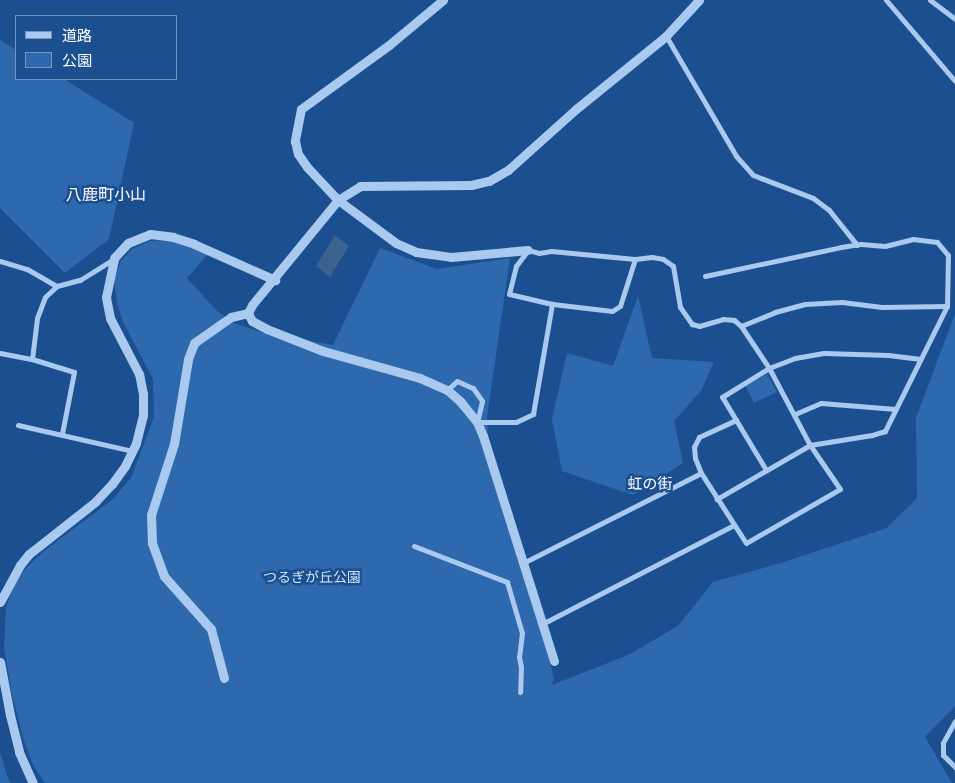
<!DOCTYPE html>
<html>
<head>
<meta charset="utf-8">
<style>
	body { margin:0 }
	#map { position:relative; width:955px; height:783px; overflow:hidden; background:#1b4f8f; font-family:Roboto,"Noto Sans JP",sans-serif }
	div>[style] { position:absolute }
	.green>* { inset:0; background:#2e69ad }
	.water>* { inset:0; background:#3c6290 }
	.minor>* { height:5px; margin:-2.5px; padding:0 2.5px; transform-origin:2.5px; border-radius:2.5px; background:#a9c9ee }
	.tertiary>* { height:9px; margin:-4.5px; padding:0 4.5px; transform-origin:4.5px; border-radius:4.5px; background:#a9c9ee }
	span { translate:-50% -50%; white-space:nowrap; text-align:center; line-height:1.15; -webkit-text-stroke:5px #1b4f8f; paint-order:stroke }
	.park-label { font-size:14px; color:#cfe3fa }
	.neighbourhood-label { font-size:15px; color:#fff }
	.quarter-label { font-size:16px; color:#fff }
	.legend { position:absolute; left:15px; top:15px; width:162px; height:65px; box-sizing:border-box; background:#1b4f8f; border:1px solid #7695bc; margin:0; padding:6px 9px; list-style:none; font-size:15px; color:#fff }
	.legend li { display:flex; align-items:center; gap:10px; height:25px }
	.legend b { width:25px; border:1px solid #7695bc }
</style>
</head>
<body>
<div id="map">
	<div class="green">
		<i style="clip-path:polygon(0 40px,16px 50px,16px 79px,64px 79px,134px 123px,109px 239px,65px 273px,0 208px)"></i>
		<i style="clip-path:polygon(172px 240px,208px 254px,187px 278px,217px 311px,234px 323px,261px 332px,333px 345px,380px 248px,437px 269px,510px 258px,487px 417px,488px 438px,554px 678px,552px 685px,628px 655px,678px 626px,713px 582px,781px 563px,887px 528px,917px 498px,916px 418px,955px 314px,955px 706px,925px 737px,952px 783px,45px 783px,33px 765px,23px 738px,12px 694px,4px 649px,6px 608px,12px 590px,23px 571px,44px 551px,112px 500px,131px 478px,154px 417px,153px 379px,124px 324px,117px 303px,114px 280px,121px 261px,132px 249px,150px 241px)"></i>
		<i style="clip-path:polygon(638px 296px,652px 358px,714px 362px,701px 391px,674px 421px,683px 463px,633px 495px,562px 471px,552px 419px,567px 353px,613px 366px)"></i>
		<i style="clip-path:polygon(767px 374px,777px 392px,754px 403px,745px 385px)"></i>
		<i style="clip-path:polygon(0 752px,9px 781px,11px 783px,0 783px)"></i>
	</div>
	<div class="water">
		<i style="clip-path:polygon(335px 235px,349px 246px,330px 277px,316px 266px)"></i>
	</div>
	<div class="minor">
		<i style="left:886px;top:0;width:106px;rotate:49.6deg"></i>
		<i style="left:930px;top:0;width:31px;rotate:37deg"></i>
		<i style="left:666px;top:36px;width:139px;rotate:59.7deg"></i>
		<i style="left:736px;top:156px;width:25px;rotate:48deg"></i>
		<i style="left:753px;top:175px;width:64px;rotate:21deg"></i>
		<i style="left:813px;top:198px;width:20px;rotate:37deg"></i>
		<i style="left:829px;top:210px;width:45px;rotate:51.3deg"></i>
		<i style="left:635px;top:259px;width:49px;rotate:107.7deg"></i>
		<i style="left:620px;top:306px;width:9px;rotate:148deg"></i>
		<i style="left:612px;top:311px;width:60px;rotate:-173.3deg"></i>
		<i style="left:552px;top:304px;width:44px;rotate:-166.9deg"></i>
		<i style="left:509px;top:294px;width:29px;rotate:-76deg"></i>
		<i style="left:516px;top:266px;width:20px;rotate:-53deg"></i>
		<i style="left:528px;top:250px;width:11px;rotate:15deg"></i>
		<i style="left:539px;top:253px;width:12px;rotate:-9deg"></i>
		<i style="left:551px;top:251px;width:84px;rotate:5.4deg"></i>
		<i style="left:635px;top:259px;width:17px;rotate:-7deg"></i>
		<i style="left:652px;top:257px;width:11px;rotate:10deg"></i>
		<i style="left:663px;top:259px;width:12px;rotate:35deg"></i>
		<i style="left:673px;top:266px;width:42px;rotate:80.3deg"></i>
		<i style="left:680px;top:307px;width:21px;rotate:55deg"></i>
		<i style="left:692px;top:324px;width:7px;rotate:16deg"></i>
		<i style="left:699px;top:326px;width:25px;rotate:-16deg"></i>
		<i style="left:723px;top:319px;width:11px;rotate:5deg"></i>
		<i style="left:734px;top:320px;width:9px;rotate:41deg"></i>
		<i style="left:741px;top:326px;width:50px;rotate:56.3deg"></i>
		<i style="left:769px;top:368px;width:87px;rotate:62deg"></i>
		<i style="left:810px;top:445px;width:53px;rotate:55.7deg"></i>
		<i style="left:840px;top:489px;width:108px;rotate:150.1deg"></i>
		<i style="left:746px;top:543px;width:83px;rotate:-122.7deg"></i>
		<i style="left:701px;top:473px;width:16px;rotate:-112deg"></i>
		<i style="left:695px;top:458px;width:11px;rotate:-95deg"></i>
		<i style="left:694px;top:447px;width:11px;rotate:-63deg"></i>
		<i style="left:699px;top:437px;width:41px;rotate:-24.7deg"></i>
		<i style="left:736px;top:420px;width:27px;rotate:-121deg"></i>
		<i style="left:722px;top:397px;width:55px;rotate:-31.7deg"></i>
		<i style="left:769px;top:368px;width:28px;rotate:-21deg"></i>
		<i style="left:795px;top:358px;width:29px;rotate:-10deg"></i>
		<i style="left:824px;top:353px;width:64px;rotate:1.8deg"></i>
		<i style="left:888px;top:355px;width:33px;rotate:7deg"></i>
		<i style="left:0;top:261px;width:28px;rotate:17deg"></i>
		<i style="left:27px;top:269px;width:34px;rotate:30deg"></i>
		<i style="left:57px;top:286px;width:24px;rotate:-15deg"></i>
		<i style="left:80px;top:280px;width:39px;rotate:-32deg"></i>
		<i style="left:705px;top:276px;width:139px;rotate:-12deg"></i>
		<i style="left:841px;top:247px;width:20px;rotate:-9deg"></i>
		<i style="left:861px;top:244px;width:24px;rotate:5deg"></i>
		<i style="left:885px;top:246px;width:29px;rotate:-14deg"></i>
		<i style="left:913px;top:239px;width:24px;rotate:7deg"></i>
		<i style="left:937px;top:242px;width:17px;rotate:50deg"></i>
		<i style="left:948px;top:255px;width:51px;rotate:91.1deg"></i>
		<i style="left:947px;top:306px;width:140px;rotate:116.4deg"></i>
		<i style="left:885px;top:431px;width:14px;rotate:163deg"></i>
		<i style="left:872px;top:435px;width:63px;rotate:170.8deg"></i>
		<i style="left:810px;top:445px;width:108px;rotate:149.9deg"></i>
		<i style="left:741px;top:326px;width:37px;rotate:-22deg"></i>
		<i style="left:775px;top:312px;width:31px;rotate:-15deg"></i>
		<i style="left:805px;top:304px;width:37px;rotate:-3deg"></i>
		<i style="left:842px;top:302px;width:40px;rotate:7.1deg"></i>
		<i style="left:882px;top:307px;width:65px;rotate:-0.9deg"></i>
		<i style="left:0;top:353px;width:33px;rotate:11deg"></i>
		<i style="left:32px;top:359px;width:41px;rotate:-83deg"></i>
		<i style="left:37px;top:318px;width:22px;rotate:-69deg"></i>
		<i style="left:45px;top:297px;width:16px;rotate:-43deg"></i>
		<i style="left:32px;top:359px;width:44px;rotate:17.2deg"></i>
		<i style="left:74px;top:372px;width:63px;rotate:101deg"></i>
		<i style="left:447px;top:390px;width:13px;rotate:-42deg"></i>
		<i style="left:457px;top:381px;width:17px;rotate:24deg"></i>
		<i style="left:473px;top:388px;width:16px;rotate:55deg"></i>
		<i style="left:482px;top:401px;width:22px;rotate:103deg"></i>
		<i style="left:477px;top:422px;width:39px"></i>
		<i style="left:516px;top:422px;width:19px;rotate:-25deg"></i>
		<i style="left:533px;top:414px;width:112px;rotate:-80.2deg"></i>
		<i style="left:795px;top:414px;width:28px;rotate:-23deg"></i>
		<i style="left:821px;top:403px;width:75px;rotate:4.6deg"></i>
		<i style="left:736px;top:420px;width:58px;rotate:59deg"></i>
		<i style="left:18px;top:425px;width:117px;rotate:12.8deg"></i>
		<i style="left:414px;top:546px;width:100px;rotate:21.2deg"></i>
		<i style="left:507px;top:582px;width:53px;rotate:73.6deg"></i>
		<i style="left:522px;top:633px;width:24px;rotate:97deg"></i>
		<i style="left:519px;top:657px;width:10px;rotate:79deg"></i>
		<i style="left:521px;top:667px;width:25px;rotate:92deg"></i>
		<i style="left:523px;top:563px;width:199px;rotate:-26.8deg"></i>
		<i style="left:542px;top:624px;width:216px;rotate:-27.3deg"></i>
		<i style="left:955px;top:721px;width:25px;rotate:119deg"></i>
		<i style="left:943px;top:743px;width:12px;rotate:90deg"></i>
		<i style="left:943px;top:755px;width:17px;rotate:45deg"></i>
	</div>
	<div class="tertiary">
		<i style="left:443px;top:0;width:70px;rotate:140.2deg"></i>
		<i style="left:389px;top:45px;width:109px;rotate:144deg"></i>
		<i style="left:301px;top:109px;width:33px;rotate:101deg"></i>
		<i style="left:295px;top:141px;width:13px;rotate:77deg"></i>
		<i style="left:298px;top:154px;width:16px;rotate:55deg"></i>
		<i style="left:307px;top:167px;width:45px;rotate:46.8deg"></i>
		<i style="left:338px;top:200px;width:72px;rotate:36.6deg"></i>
		<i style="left:396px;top:243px;width:22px;rotate:24deg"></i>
		<i style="left:416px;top:252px;width:35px;rotate:8deg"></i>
		<i style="left:451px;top:257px;width:77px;rotate:-5.2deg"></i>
		<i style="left:0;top:602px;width:42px;rotate:-61.6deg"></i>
		<i style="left:20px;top:565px;width:14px;rotate:-51deg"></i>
		<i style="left:29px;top:554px;width:84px;rotate:-38.2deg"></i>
		<i style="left:95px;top:502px;width:25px;rotate:-47deg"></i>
		<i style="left:112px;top:484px;width:22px;rotate:-54deg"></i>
		<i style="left:125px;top:466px;width:25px;rotate:-64deg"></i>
		<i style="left:136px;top:443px;width:29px;rotate:-76deg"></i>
		<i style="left:143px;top:415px;width:21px;rotate:-90deg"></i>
		<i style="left:143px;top:394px;width:20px;rotate:-101deg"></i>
		<i style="left:139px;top:374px;width:63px;rotate:-117.4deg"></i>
		<i style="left:110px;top:318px;width:21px;rotate:-101deg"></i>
		<i style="left:106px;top:297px;width:40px;rotate:-78deg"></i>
		<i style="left:114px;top:258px;width:21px;rotate:-47deg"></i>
		<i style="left:128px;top:243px;width:24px;rotate:-22deg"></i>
		<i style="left:150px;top:234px;width:23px;rotate:7deg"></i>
		<i style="left:173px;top:237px;width:22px;rotate:18deg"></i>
		<i style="left:194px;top:244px;width:89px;rotate:24deg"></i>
		<i style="left:554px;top:661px;width:236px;rotate:-107.5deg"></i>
		<i style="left:483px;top:436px;width:15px;rotate:-113deg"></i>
		<i style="left:477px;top:422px;width:26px;rotate:-129deg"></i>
		<i style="left:461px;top:402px;width:18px;rotate:-139deg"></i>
		<i style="left:447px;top:390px;width:30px;rotate:-156deg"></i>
		<i style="left:420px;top:378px;width:101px;rotate:-164.4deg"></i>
		<i style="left:323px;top:351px;width:60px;rotate:-158.6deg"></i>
		<i style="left:267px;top:329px;width:17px;rotate:-152deg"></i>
		<i style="left:252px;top:321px;width:9px;rotate:-117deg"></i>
		<i style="left:248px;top:313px;width:9px;rotate:-63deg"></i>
		<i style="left:252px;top:305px;width:136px;rotate:-50.7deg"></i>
		<i style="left:338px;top:200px;width:26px;rotate:-32deg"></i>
		<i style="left:360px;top:186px;width:111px;rotate:-0.5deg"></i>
		<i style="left:471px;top:185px;width:18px;rotate:-13deg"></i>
		<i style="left:489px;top:181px;width:22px;rotate:-30deg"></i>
		<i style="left:508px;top:170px;width:91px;rotate:-41.9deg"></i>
		<i style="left:576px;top:109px;width:116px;rotate:-39deg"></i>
		<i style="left:666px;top:36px;width:49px;rotate:-47.5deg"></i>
		<i style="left:0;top:662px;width:54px;rotate:79.3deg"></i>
		<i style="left:10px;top:715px;width:38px;rotate:76deg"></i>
		<i style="left:19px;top:752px;width:34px;rotate:66deg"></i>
		<i style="left:224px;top:678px;width:51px;rotate:-104.9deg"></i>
		<i style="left:211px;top:629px;width:71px;rotate:-131.6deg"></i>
		<i style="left:164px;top:576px;width:35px;rotate:-110deg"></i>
		<i style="left:152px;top:543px;width:28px;rotate:-92deg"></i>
		<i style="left:151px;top:515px;width:75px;rotate:-72.1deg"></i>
		<i style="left:174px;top:444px;width:86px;rotate:-80.6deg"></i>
		<i style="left:188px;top:359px;width:17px;rotate:-69deg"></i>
		<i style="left:194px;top:343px;width:45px;rotate:-35.1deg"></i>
		<i style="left:231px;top:317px;width:17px;rotate:-13deg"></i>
	</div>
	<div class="park-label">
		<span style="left:312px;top:577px">つるぎが丘公園</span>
	</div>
	<div class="neighbourhood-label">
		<span style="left:650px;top:485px">虹の街</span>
	</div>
	<div class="quarter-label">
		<span style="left:106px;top:195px">八鹿町小山</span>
	</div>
	<ul class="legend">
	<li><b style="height:6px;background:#a9c9ee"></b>道路</li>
	<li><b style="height:14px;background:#2e69ad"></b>公園</li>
	</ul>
</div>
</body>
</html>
